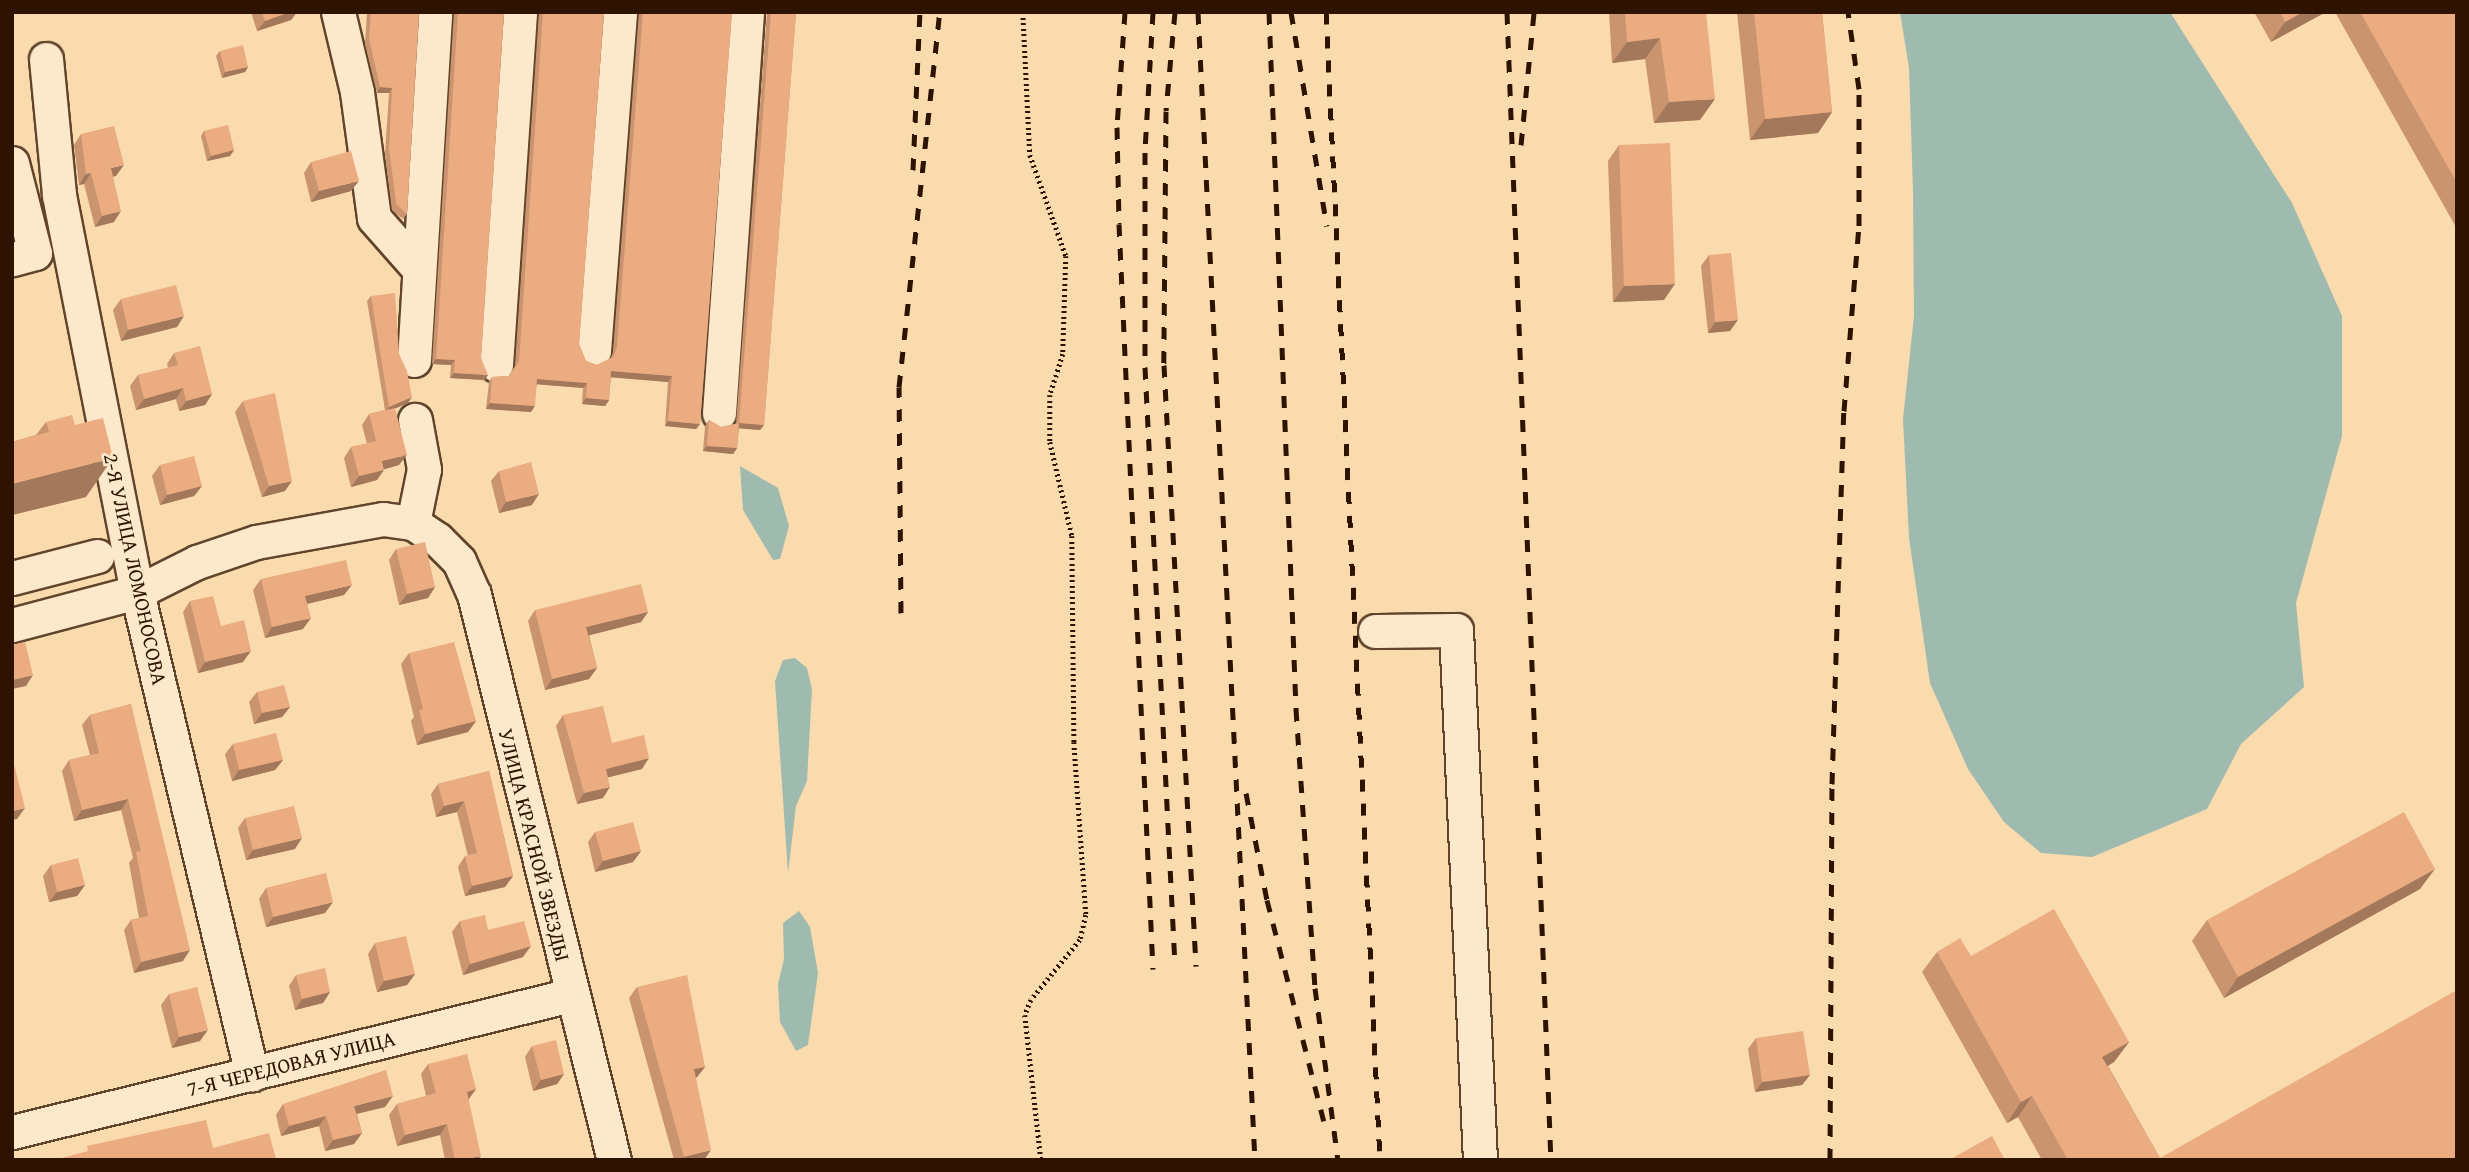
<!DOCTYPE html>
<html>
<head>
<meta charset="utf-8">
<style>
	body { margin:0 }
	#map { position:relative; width:2469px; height:1172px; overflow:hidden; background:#fadbae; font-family:"Gentium Book Plus",serif }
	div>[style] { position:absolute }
	.water>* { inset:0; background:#9fbaaf }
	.path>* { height:4.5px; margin-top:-2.25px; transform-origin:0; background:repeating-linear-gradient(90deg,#2d1300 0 2px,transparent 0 5.5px) }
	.roads { filter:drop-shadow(2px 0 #60452c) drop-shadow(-2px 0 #60452c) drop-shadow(0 2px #60452c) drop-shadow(0 -2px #60452c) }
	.minor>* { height:33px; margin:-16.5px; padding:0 16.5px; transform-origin:16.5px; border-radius:16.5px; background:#fce8ca }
	.rail>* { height:5px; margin-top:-2.5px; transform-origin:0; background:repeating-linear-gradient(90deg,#2d1300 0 12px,transparent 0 24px) }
	.wall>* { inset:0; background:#c9946e }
	.shaded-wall>* { inset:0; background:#a4785a }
	.building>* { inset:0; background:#eaac80 }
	span { translate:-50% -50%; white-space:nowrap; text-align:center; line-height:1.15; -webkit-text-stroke:5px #fce8ca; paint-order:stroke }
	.street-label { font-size:21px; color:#2d1300 }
	.frame { position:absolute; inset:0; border:14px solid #2d1300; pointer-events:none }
</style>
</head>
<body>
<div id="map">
	<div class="water">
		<i style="clip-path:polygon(1900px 12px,2170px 12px,2292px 203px,2342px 316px,2342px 436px,2296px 603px,2304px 687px,2241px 744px,2207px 809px,2092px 857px,2041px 853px,2004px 822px,1968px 769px,1930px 683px,1909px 538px,1903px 419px,1914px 316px,1913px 191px,1909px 68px)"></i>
		<i style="clip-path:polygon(740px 466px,778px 488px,789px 526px,780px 559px,773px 560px,743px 510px)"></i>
		<i style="clip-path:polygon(795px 658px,807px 668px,812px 689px,807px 781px,796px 806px,788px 873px,775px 681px,783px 660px)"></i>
		<i style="clip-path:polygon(799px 911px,810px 927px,818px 973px,808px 1045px,796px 1051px,780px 1022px,778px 984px,784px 959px,783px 923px)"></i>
	</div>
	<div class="path">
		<i style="left:1023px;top:12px;width:143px;rotate:87.2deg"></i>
		<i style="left:1030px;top:155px;width:107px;rotate:70.4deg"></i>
		<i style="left:1066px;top:256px;width:98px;rotate:91.8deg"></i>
		<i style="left:1063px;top:354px;width:43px;rotate:107.6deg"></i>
		<i style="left:1050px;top:395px;width:47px;rotate:90deg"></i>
		<i style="left:1050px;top:442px;width:97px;rotate:76.8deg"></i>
		<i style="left:1072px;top:536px;width:206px;rotate:89.4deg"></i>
		<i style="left:1074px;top:742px;width:173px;rotate:86deg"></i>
		<i style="left:1086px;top:915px;width:26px;rotate:103deg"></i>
		<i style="left:1080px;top:940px;width:77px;rotate:129.2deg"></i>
		<i style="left:1031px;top:1000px;width:16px;rotate:112deg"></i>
		<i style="left:1025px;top:1015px;width:146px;rotate:83.7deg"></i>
	</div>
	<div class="roads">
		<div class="minor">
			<i style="left:338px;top:12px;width:82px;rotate:76.6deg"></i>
			<i style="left:357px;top:92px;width:127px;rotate:82.3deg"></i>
			<i style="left:374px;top:218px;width:68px;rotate:48.6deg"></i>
			<i style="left:46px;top:59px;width:137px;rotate:84.5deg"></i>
			<i style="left:59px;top:195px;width:405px;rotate:78.9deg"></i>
			<i style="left:137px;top:592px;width:496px;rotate:76.6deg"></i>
			<i style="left:12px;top:163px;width:93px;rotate:75.7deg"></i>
			<i style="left:35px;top:253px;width:24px;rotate:165deg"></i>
			<i style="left:594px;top:351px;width:340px;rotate:-85.6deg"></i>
			<i style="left:414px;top:360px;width:349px;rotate:-86.5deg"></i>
			<i style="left:496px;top:365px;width:354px;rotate:-86.1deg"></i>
			<i style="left:719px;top:413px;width:402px;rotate:-86deg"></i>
			<i style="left:413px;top:523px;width:55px;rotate:-78.5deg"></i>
			<i style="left:424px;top:469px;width:50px;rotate:-100.4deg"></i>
			<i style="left:12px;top:578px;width:88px;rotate:-14.5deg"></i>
			<i style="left:12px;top:625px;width:129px;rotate:-14.8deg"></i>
			<i style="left:137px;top:592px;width:67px;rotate:-26.6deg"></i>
			<i style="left:197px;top:562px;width:62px;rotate:-18.7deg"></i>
			<i style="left:256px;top:542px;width:129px;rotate:-10.3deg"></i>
			<i style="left:383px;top:519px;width:30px;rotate:8deg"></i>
			<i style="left:413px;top:523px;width:29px;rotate:34deg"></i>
			<i style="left:437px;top:539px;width:31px;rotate:45deg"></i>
			<i style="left:459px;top:561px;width:36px;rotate:66deg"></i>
			<i style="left:474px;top:594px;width:583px;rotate:76.11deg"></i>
			<i style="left:1375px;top:631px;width:81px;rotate:-0.7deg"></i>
			<i style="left:1456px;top:630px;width:531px;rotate:87.41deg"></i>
			<i style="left:12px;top:1132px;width:576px;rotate:-13.77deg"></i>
		</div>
	</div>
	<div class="rail">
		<i style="left:1125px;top:12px;width:115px;rotate:94deg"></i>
		<i style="left:1117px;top:127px;width:97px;rotate:88.8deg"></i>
		<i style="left:1119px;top:224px;width:746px;rotate:87.39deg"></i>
		<i style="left:1153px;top:12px;width:140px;rotate:93.3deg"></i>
		<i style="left:1145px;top:152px;width:215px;rotate:90deg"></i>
		<i style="left:1145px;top:367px;width:600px;rotate:87.13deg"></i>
		<i style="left:1175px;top:12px;width:99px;rotate:95.2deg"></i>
		<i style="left:1166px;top:111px;width:254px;rotate:90.5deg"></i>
		<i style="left:1164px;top:365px;width:602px;rotate:86.95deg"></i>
		<i style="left:1198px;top:12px;width:1149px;rotate:87.16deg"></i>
		<i style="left:1269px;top:12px;width:698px;rotate:87.78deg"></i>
		<i style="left:1296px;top:709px;width:280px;rotate:86.1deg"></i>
		<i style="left:1315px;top:988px;width:174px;rotate:82.4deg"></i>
		<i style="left:1291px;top:12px;width:217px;rotate:80.5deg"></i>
		<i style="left:1326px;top:12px;width:1149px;rotate:87.31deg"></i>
		<i style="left:1507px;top:12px;width:1149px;rotate:87.81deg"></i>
		<i style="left:1521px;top:145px;width:134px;rotate:-84.4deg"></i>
		<i style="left:913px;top:170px;width:158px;rotate:-87.5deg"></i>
		<i style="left:901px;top:613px;width:226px;rotate:-90.5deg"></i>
		<i style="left:899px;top:387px;width:377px;rotate:-83.8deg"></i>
		<i style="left:1246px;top:793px;width:109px;rotate:78.9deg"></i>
		<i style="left:1267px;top:900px;width:236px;rotate:75.6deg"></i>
		<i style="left:1830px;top:1160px;width:376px;rotate:-89.7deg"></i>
		<i style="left:1832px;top:784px;width:373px;rotate:-88.2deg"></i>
		<i style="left:1844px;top:411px;width:186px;rotate:-85.4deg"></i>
		<i style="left:1859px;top:226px;width:137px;rotate:-90deg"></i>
		<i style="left:1859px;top:89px;width:78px;rotate:-98.1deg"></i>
	</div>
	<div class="wall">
		<i style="clip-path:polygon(251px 12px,297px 12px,291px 20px,257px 31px)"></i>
		<i style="clip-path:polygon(367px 12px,419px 12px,407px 214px,403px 219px,392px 210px,385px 154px,389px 93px,377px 93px,365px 44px)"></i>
		<i style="clip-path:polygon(454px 12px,504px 12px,481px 358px,485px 380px,450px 378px,451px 365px,432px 364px)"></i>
		<i style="clip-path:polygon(539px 12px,604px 12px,579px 344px,586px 361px,597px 365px,611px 358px,613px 352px,639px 12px,732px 12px,700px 424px,696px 429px,665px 426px,668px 382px,611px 377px,609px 400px,605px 406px,582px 404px,583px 388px,537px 384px,531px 412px,486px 409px,489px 382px,492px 377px,509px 376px,515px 366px)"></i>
		<i style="clip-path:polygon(767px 12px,796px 12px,764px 425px,760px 430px,739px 428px,737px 448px,733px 454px,703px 451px,705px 426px,709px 420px,721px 427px,736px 424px)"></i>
		<i style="clip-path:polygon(1609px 12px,1706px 12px,1700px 120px,1654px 123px,1645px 59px,1612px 63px)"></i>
		<i style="clip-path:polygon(1737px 12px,1822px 12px,1832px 112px,1818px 133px,1750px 140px)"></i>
		<i style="clip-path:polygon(2254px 12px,2326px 12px,2271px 42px)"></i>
		<i style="clip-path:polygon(2335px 12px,2457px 12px,2457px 229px)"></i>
		<i style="clip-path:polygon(220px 51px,248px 67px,245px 72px,222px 78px,216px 56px)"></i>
		<i style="clip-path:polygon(204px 131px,234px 150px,230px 156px,207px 161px,201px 136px)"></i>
		<i style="clip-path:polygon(81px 134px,116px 176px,113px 176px,114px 222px,95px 227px,84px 184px,79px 185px,74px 145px)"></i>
		<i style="clip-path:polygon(1619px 145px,1664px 300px,1613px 302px,1608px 161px)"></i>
		<i style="clip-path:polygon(311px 162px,351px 191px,311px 202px,304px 173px)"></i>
		<i style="clip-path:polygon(1709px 255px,1730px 331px,1708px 333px,1701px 266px)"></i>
		<i style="clip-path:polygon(371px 296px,399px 354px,408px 403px,395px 408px,399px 465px,384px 469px,377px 480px,351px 487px,344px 458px,351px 447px,367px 444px,362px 425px,369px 414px,385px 410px,367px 301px)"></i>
		<i style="clip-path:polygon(121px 299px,177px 327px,121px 341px,113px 310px)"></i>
		<i style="clip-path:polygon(174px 353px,212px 394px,205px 405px,179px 411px,176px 399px,136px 410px,130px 386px,138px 375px,168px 368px,167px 364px)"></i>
		<i style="clip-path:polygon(243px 401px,285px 491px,262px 497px,235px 412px)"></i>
		<i style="clip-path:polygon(46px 422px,86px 497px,12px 515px,12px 442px,36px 435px)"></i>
		<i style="clip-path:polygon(160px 465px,202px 486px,194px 496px,160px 505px,152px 476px)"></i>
		<i style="clip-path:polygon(499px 471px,532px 505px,499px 513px,491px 481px)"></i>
		<i style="clip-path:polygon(396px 549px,435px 587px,428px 598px,399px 605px,389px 560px)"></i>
		<i style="clip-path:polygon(261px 579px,344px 595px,307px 604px,303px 629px,265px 638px,253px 590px)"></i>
		<i style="clip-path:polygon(190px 601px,221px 626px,243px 662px,198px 673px,183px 612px)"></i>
		<i style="clip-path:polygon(535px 610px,648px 612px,641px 622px,589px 635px,597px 668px,589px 679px,545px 690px,528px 621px)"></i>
		<i style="clip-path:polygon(409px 653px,476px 721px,468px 732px,417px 745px,411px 721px,414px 717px,401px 664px)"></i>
		<i style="clip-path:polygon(257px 692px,290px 707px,282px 717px,254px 724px,249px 702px)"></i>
		<i style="clip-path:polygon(131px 704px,183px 961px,134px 973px,124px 930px,131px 920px,139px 918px,129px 863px,133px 858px,121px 810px,74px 821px,62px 771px,69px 760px,90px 755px,82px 725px,90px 715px)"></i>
		<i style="clip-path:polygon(563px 715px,612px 743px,642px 769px,608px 777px,603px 798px,577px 804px,556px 726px)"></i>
		<i style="clip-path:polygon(233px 744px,283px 760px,275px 770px,232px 781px,225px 754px)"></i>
		<i style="clip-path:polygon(489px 771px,513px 876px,505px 887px,465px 896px,458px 867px,465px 856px,468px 856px,457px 812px,436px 817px,431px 794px,438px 784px)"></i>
		<i style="clip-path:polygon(245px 818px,295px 849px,246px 860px,238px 828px)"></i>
		<i style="clip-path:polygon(595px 832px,641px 851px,633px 862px,595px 872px,588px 842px)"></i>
		<i style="clip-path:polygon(51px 865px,85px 885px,77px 896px,49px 902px,43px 876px)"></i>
		<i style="clip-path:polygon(266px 888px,325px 913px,266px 927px,259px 899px)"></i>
		<i style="clip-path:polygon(2420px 889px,2224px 998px,2192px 941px,2207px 920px)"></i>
		<i style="clip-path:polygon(460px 921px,523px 957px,463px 975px,452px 932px)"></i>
		<i style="clip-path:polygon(375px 943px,415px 974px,407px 985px,377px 992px,368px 954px)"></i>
		<i style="clip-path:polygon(1937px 952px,1971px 956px,2129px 1042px,2114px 1062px,2108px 1066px,2160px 1158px,2457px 1160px,2042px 1160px,2018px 1117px,2007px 1123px,1922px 972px)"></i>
		<i style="clip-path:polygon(296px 975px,330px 992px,323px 1003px,295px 1010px,289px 986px)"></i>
		<i style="clip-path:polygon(637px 987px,705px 1067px,696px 1078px,704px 1160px,674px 1160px,629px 998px)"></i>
		<i style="clip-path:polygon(169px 994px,200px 1041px,172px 1048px,161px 1005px)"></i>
		<i style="clip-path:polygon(1756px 1038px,1810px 1075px,1802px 1085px,1755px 1092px,1748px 1049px)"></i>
		<i style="clip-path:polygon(532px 1046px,564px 1074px,557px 1084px,533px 1091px,525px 1057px)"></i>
		<i style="clip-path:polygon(428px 1064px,476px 1089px,468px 1100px,478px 1160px,445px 1160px,440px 1135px,397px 1146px,389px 1115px,397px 1104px,426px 1096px,421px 1074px)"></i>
		<i style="clip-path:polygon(283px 1104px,385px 1107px,357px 1114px,362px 1133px,354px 1144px,325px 1151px,319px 1126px,281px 1136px,276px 1115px)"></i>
	</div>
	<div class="shaded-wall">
		<i style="clip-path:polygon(290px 12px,297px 12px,291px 20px,257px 31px,265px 21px)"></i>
		<i style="clip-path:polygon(2303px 12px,2326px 12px,2271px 42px,2285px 22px)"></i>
		<i style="clip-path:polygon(1660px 38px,1645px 59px,1612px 63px,1627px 42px)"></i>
		<i style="clip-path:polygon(248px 67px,245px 72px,222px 78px,225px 72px)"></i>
		<i style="clip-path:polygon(380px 87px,392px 88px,389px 93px,377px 93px)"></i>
		<i style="clip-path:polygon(1715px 99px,1700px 120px,1654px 123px,1669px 102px)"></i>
		<i style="clip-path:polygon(1832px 112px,1818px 133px,1750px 140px,1765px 119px)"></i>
		<i style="clip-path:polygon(234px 150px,230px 156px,207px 161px,211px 156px)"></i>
		<i style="clip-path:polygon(124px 165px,116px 176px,103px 179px,111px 168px)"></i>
		<i style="clip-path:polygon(91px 173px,84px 184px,79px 185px,86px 174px)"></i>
		<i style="clip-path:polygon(359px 181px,351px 191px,311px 202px,319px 191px)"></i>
		<i style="clip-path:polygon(121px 211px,114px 222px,95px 227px,102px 216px)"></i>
		<i style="clip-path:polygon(1675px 284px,1664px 300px,1613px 302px,1624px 286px)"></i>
		<i style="clip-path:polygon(184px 316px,177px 327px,121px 341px,128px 330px)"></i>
		<i style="clip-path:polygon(1738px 320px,1730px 331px,1708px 333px,1715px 322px)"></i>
		<i style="clip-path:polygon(436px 359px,455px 360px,451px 365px,432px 364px)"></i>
		<i style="clip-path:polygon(611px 371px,672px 376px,668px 382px,607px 377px)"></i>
		<i style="clip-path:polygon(454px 373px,488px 375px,485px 380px,450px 378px)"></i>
		<i style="clip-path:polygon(537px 379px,587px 383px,583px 388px,533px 384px)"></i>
		<i style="clip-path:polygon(183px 388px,176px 399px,136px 410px,144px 399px)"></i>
		<i style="clip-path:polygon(212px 394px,205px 405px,179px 411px,186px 401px)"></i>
		<i style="clip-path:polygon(412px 397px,408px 403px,385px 413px,389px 407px)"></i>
		<i style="clip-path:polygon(586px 398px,609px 400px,605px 406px,582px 404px)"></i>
		<i style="clip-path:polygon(490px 403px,535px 406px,531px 412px,486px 409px)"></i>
		<i style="clip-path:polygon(668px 421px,700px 424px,696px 429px,665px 426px)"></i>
		<i style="clip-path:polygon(739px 423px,764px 425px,760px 430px,735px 428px)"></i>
		<i style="clip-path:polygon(707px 446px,737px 448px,733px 454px,703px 451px)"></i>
		<i style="clip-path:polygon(407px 455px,399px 465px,375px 472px,382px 461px)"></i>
		<i style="clip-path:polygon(113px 458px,86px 497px,12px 515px,12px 484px)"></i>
		<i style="clip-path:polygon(384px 470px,377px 480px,351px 487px,359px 476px)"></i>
		<i style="clip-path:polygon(292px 481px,285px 491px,262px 497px,269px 486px)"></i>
		<i style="clip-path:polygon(202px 486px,194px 496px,160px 505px,167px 495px)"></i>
		<i style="clip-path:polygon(539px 494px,532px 505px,499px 513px,506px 502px)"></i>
		<i style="clip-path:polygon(352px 585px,344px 595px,298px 606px,305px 596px)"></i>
		<i style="clip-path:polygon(435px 587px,428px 598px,399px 605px,407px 594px)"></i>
		<i style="clip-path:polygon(648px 612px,641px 622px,579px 638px,586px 627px)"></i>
		<i style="clip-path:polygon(311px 618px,303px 629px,265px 638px,272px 627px)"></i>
		<i style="clip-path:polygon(251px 651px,243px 662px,198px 673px,205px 662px)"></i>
		<i style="clip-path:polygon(597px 668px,589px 679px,545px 690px,552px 679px)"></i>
		<i style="clip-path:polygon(33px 675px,26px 686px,12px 689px,12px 680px)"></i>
		<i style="clip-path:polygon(290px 707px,282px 717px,254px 724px,262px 713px)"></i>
		<i style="clip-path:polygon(476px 721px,468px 732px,417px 745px,425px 734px)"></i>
		<i style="clip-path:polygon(649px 758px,642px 769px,598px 780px,606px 769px)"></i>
		<i style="clip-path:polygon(283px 760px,275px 770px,232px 781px,239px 770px)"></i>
		<i style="clip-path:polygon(610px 787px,603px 798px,577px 804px,584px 793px)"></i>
		<i style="clip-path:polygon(128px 799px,121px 810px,74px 821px,82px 810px)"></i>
		<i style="clip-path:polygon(464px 801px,457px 812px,436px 817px,444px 806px)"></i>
		<i style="clip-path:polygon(25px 808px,17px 819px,12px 820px,12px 811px)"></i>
		<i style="clip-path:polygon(302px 838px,295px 849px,246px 860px,253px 850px)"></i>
		<i style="clip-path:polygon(641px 851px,633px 862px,595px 872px,603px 861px)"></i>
		<i style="clip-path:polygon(2435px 869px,2420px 889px,2224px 998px,2238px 977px)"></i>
		<i style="clip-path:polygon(513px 876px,505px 887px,465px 896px,472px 886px)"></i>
		<i style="clip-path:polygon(85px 885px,77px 896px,49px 902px,57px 892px)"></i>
		<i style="clip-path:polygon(333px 902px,325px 913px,266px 927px,273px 917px)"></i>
		<i style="clip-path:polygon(531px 946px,523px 957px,463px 975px,470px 964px)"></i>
		<i style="clip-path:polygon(190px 950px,183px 961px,134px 973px,141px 962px)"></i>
		<i style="clip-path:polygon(415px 974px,407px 985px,377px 992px,384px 981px)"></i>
		<i style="clip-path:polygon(330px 992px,323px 1003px,295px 1010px,302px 999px)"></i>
		<i style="clip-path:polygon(208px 1030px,200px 1041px,172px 1048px,179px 1037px)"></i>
		<i style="clip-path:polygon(2129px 1042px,2114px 1062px,2088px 1077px,2102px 1057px)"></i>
		<i style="clip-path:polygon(705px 1067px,697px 1077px,687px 1080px,694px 1069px)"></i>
		<i style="clip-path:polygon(564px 1074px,557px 1084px,533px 1091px,541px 1080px)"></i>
		<i style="clip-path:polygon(1810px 1075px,1802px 1085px,1755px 1092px,1762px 1082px)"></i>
		<i style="clip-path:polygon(476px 1089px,468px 1100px,467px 1092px)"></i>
		<i style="clip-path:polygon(393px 1096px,385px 1107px,347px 1116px,354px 1106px)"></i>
		<i style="clip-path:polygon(2032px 1096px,2018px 1117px,2007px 1123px,2021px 1102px)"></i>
		<i style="clip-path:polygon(326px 1116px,319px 1126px,281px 1136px,289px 1126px)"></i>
		<i style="clip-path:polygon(447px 1124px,440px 1135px,397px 1146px,405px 1135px)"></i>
		<i style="clip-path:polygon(362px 1133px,354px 1144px,325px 1151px,333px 1140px)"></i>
		<i style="clip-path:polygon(711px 1150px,704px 1160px,681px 1160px,684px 1157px)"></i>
		<i style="clip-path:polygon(481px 1156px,478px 1160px,462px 1160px)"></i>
	</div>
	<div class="building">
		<i style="clip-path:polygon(262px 12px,290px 12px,265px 21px)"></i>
		<i style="clip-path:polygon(371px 12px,419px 12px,407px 214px,396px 204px,389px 148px,392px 88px,380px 87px,369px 38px)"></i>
		<i style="clip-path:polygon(458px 12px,504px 12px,481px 358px,488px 375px,454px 373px,455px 360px,436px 359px)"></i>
		<i style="clip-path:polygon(543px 12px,604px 12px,579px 344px,586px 361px,597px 365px,613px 357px,617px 347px,643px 12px,732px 12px,700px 424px,668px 421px,672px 376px,611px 371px,609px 400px,586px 398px,587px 383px,537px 379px,535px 406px,490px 403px,492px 377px,509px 376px,519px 361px)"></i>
		<i style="clip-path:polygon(771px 12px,796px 12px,764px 425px,739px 423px)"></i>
		<i style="clip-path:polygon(1625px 12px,1706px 12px,1715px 99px,1669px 102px,1660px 38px,1627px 42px)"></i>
		<i style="clip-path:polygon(1754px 12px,1822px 12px,1832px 112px,1765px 119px)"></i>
		<i style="clip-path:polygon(2280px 12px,2303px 12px,2285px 22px)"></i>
		<i style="clip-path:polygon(2360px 12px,2457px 12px,2457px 183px)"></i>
		<i style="clip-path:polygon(243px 45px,248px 67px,225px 72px,220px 51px)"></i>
		<i style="clip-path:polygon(228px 125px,234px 150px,211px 156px,204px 131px)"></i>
		<i style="clip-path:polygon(114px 126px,124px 165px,111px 168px,121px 211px,102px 216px,91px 173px,86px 174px,81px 134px)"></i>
		<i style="clip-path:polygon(1670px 143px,1675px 284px,1624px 286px,1619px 145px)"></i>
		<i style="clip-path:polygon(351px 151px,359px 181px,319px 191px,311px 162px)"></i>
		<i style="clip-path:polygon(1731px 253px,1738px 320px,1715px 322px,1709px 255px)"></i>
		<i style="clip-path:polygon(176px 285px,184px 316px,128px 330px,121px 299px)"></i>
		<i style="clip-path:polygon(395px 293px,399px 354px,407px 371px,412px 397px,389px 407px,371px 296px)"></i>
		<i style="clip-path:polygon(200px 346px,212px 394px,186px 401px,183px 388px,144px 399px,138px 375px,178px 365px,174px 353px)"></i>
		<i style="clip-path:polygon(275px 393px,292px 481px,269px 486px,243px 401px)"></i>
		<i style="clip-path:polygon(395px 408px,407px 455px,382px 461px,384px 470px,359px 476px,351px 447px,376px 441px,369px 414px)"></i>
		<i style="clip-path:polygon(72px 415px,75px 425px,103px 418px,113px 458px,12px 484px,12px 442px,49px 432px,46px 422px)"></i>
		<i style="clip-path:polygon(709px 420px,721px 427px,739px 423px,737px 448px,707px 446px)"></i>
		<i style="clip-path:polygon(194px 456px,202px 486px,167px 495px,160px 465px)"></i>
		<i style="clip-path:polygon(531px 462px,539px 494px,506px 502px,499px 471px)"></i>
		<i style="clip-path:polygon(425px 542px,435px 587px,407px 594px,396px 549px)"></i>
		<i style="clip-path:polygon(346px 560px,352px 585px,305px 596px,311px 618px,272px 627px,261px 579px)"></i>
		<i style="clip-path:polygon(641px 584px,648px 612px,586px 627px,597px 668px,552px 679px,535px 610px)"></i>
		<i style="clip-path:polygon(213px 596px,221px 626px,244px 620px,251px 651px,205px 662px,190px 601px)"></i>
		<i style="clip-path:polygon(25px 642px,33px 675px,12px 680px,12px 645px)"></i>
		<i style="clip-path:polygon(454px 642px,476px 721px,425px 734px,419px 710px,423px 709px,409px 653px)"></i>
		<i style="clip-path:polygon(284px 685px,290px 707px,262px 713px,257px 692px)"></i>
		<i style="clip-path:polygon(131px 704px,190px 950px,141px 962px,131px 920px,148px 916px,136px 852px,141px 851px,128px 799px,82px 810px,69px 760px,99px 753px,90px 715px)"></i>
		<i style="clip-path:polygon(603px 706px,612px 743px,644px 735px,649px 758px,606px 769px,610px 787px,584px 793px,563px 715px)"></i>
		<i style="clip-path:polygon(276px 733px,283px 760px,239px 770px,233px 744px)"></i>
		<i style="clip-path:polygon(12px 764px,14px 764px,25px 808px,12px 811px)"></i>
		<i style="clip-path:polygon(489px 771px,513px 876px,472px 886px,465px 856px,477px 853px,464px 801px,444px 806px,438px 784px)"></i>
		<i style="clip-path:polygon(294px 806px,302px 838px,253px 850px,245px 818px)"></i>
		<i style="clip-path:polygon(2404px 812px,2435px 869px,2238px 977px,2207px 920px)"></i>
		<i style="clip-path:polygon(633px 822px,641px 851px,603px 861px,595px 832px)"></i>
		<i style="clip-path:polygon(78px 858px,85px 885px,57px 892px,51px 865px)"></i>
		<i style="clip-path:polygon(326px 873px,333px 902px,273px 917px,266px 888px)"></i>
		<i style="clip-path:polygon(2054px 909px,2129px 1042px,2102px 1057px,2160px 1158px,2457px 990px,2457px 1160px,2068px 1160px,2032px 1096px,2021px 1102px,1937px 952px,1960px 938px,1971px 956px)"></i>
		<i style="clip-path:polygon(485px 915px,488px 930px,524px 921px,531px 946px,470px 964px,460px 921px)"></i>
		<i style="clip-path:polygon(406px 936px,415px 974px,384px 981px,375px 943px)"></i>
		<i style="clip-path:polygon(325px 968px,330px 992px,302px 999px,296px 975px)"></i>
		<i style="clip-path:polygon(687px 975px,705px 1067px,694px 1069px,711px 1150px,684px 1157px,637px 987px)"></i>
		<i style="clip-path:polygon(197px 987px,208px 1030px,179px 1037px,169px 994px)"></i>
		<i style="clip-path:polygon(1803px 1031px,1810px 1075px,1762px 1082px,1756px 1038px)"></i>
		<i style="clip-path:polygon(556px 1040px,564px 1074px,541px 1080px,532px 1046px)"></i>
		<i style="clip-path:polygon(467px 1054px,476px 1089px,467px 1092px,481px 1156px,462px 1160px,455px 1160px,447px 1124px,405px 1135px,397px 1104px,436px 1093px,428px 1064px)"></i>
		<i style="clip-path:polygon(386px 1070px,393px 1096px,354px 1106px,362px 1133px,333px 1140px,326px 1116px,289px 1126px,283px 1104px)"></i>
		<i style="clip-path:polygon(206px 1120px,213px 1148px,269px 1133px,276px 1159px,271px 1160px,54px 1160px,88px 1151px,87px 1146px)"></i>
		<i style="clip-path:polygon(1992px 1136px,2005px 1160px,1949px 1160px)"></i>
	</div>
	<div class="street-label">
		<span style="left:135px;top:569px;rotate:78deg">2-Я УЛИЦА ЛОМОНОСОВА</span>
		<span style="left:534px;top:845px;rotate:76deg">УЛИЦА КРАСНОЙ ЗВЕЗДЫ</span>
		<span style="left:291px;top:1064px;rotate:-14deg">7-Я ЧЕРЕДОВАЯ УЛИЦА</span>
	</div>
	<div class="frame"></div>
</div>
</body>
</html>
